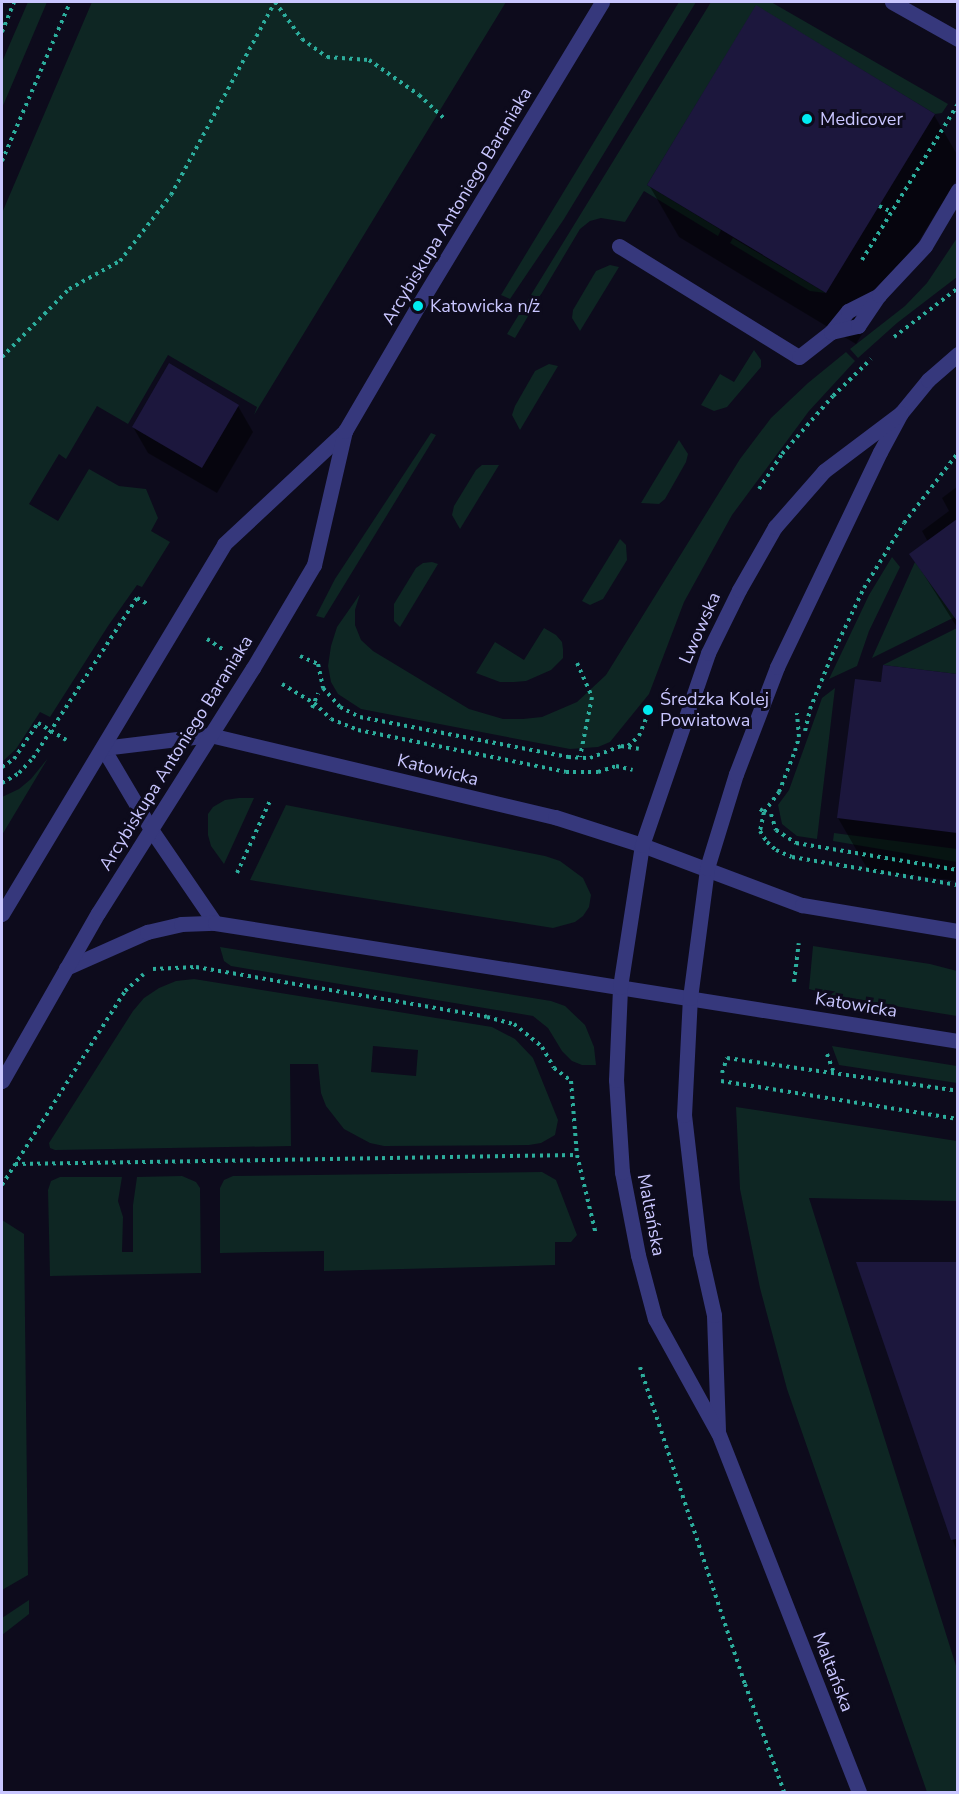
<!DOCTYPE html>
<html>
<head>
<meta charset="utf-8">
<style>
	body { margin:0 }
	#map { position:relative; width:959px; height:1794px; overflow:hidden; background:#0d0b1c; font-family:"Nunito Sans",sans-serif }
	div>[style] { position:absolute }
	.green>* { inset:0; background:#0e2623 }
	.shadow>* { inset:0; background:#0007 }
	.building>* { inset:0; background:#1c173d }
	.path>* { height:4px; margin-top:-2px; transform-origin:0; background:repeating-linear-gradient(90deg,#2cad9c 0 3px,transparent 0 7.5px) }
	.minor>* { height:15px; margin:-7.5px; padding:0 7.5px; transform-origin:7.5px; border-radius:7.5px; background:#36387c }
	.tertiary>* { height:15px; margin:-7.5px; padding:0 7.5px; transform-origin:7.5px; border-radius:7.5px; background:#36387c }
	.dots>* { width:16px; height:16px; translate:-50% -50%; box-sizing:border-box; border:3px solid #0d0b1c; border-radius:50% }
	span { translate:-50% -50%; white-space:nowrap; text-align:center; line-height:1.15; -webkit-text-stroke:6px #0d0b1c; paint-order:stroke }
	.poi-label { font-size:18px; color:#c9c6ff }
	.left { translate:0 -50%; text-align:left }
	.street-label { font-size:18px; color:#c9c6ff }
	.frame { position:absolute; inset:0; border:3px solid #c9c6ff; pointer-events:none }
</style>
</head>
<body>
<div id="map">
	<div class="green">
		<i style="clip-path:polygon(28px 2px,47px 2px,2px 108px,2px 62px)"></i>
		<i style="clip-path:polygon(92px 2px,506px 2px,254px 415px,257px 407px,168px 355px,128px 424px,97px 406px,66px 459px,59px 454px,29px 504px,58px 521px,89px 469px,119px 486px,146px 489px,158px 518px,151px 531px,170px 542px,142px 587px,137px 585px,108px 626px,50px 717px,40px 712px,16px 749px,2px 762px,2px 213px)"></i>
		<i style="clip-path:polygon(679px 2px,696px 2px,564px 219px,510px 299px,501px 295px)"></i>
		<i style="clip-path:polygon(711px 2px,771px 2px,948px 104px,942px 113px,935px 114px,756px 6px,647px 185px,721px 230px,718px 236px,644px 191px,625px 222px,601px 218px,590px 221px,580px 229px,515px 338px,507px 334px)"></i>
		<i style="clip-path:polygon(733px 238px,826px 293px,810px 291px,730px 243px)"></i>
		<i style="clip-path:polygon(957px 238px,957px 277px,897px 323px,858px 358px,850px 349px,905px 306px,927px 283px)"></i>
		<i style="clip-path:polygon(610px 265px,619px 267px,580px 331px,572px 318px,573px 310px,596px 271px)"></i>
		<i style="clip-path:polygon(754px 350px,761px 360px,761px 367px,727px 407px,714px 411px,701px 405px,720px 374px,734px 382px)"></i>
		<i style="clip-path:polygon(846px 352px,855px 361px,809px 411px,732px 515px,684px 602px,649px 694px,610px 742px,598px 747px,570px 749px,361px 709px,338px 694px,331px 682px,328px 666px,331px 646px,337px 627px,360px 594px,355px 610px,355px 625px,361px 640px,373px 651px,469px 709px,503px 719px,523px 719px,542px 717px,577px 702px,606px 675px,740px 459px,771px 418px,808px 383px)"></i>
		<i style="clip-path:polygon(549px 364px,558px 366px,520px 430px,512px 415px,515px 406px,535px 371px)"></i>
		<i style="clip-path:polygon(431px 433px,436px 435px,324px 618px,316px 616px,335px 579px)"></i>
		<i style="clip-path:polygon(679px 440px,688px 454px,686px 462px,665px 499px,659px 504px,641px 503px)"></i>
		<i style="clip-path:polygon(482px 465px,499px 465px,460px 529px,452px 515px,454px 506px,476px 470px)"></i>
		<i style="clip-path:polygon(620px 539px,626px 545px,627px 560px,603px 599px,590px 605px,582px 601px)"></i>
		<i style="clip-path:polygon(892px 557px,900px 567px,869px 631px,857px 666px,829px 679px,869px 595px)"></i>
		<i style="clip-path:polygon(432px 562px,438px 564px,400px 627px,394px 621px,394px 604px,416px 568px,423px 563px)"></i>
		<i style="clip-path:polygon(915px 562px,952px 612px,957px 608px,957px 616px,872px 658px)"></i>
		<i style="clip-path:polygon(544px 628px,556px 635px,562px 642px,563px 649px,563px 658px,551px 670px,526px 681px,514px 682px,500px 682px,476px 673px,495px 642px,524px 660px)"></i>
		<i style="clip-path:polygon(957px 628px,957px 674px,883px 665px)"></i>
		<i style="clip-path:polygon(835px 688px,817px 839px,797px 836px,782px 824px,778px 805px,789px 790px,822px 698px)"></i>
		<i style="clip-path:polygon(48px 758px,2px 835px,2px 797px,19px 789px,31px 779px)"></i>
		<i style="clip-path:polygon(239px 798px,254px 798px,224px 864px,211px 846px,208px 835px,208px 814px,213px 807px,225px 800px)"></i>
		<i style="clip-path:polygon(286px 805px,545px 856px,560px 861px,583px 878px,591px 895px,589px 907px,583px 916px,575px 922px,553px 928px,250px 880px)"></i>
		<i style="clip-path:polygon(834px 833px,957px 849px,957px 862px,833px 841px)"></i>
		<i style="clip-path:polygon(813px 946px,930px 964px,957px 971px,957px 1016px,839px 997px,809px 989px)"></i>
		<i style="clip-path:polygon(220px 947px,551px 1001px,565px 1006px,585px 1025px,594px 1047px,596px 1065px,582px 1065px,572px 1061px,562px 1051px,548px 1028px,533px 1016px,231px 966px,224px 961px)"></i>
		<i style="clip-path:polygon(evenodd,194px 979px,492px 1027px,515px 1039px,533px 1058px,558px 1120px,555px 1135px,541px 1143px,529px 1145px,384px 1146px,370px 1143px,344px 1129px,326px 1106px,321px 1093px,318px 1064px,290px 1064px,291px 1146px,55px 1150px,50px 1148px,49px 1143px,133px 1011px,144px 998px,159px 988px,176px 981px,194px 979px,373px 1046px,418px 1050px,416px 1076px,371px 1072px,373px 1046px)"></i>
		<i style="clip-path:polygon(832px 1046px,957px 1066px,957px 1083px,839px 1065px)"></i>
		<i style="clip-path:polygon(736px 1107px,957px 1141px,957px 1201px,809px 1198px,957px 1669px,957px 1792px,927px 1792px,787px 1389px,760px 1288px,740px 1189px)"></i>
		<i style="clip-path:polygon(542px 1172px,556px 1180px,577px 1235px,571px 1242px,555px 1242px,555px 1265px,324px 1271px,324px 1251px,220px 1253px,220px 1188px,224px 1180px,233px 1176px)"></i>
		<i style="clip-path:polygon(182px 1176px,196px 1182px,200px 1188px,201px 1273px,50px 1276px,48px 1190px,51px 1181px,60px 1177px,122px 1177px,118px 1201px,123px 1217px,122px 1252px,133px 1252px,133px 1205px,137px 1177px)"></i>
		<i style="clip-path:polygon(2px 1220px,24px 1234px,28px 1575px,2px 1590px)"></i>
		<i style="clip-path:polygon(29px 1600px,29px 1614px,2px 1635px,2px 1618px)"></i>
	</div>
	<div class="shadow">
		<i style="clip-path:polygon(934px 115px,958px 156px,958px 177px,856px 344px,679px 237px,649px 185px)"></i>
		<i style="clip-path:polygon(238px 406px,253px 432px,217px 493px,148px 453px,133px 427px)"></i>
		<i style="clip-path:polygon(958px 486px,958px 629px,911px 554px,928px 542px,922px 531px,949px 511px,942px 498px)"></i>
		<i style="clip-path:polygon(885px 666px,958px 676px,958px 881px,868px 870px,838px 818px,882px 684px)"></i>
		<i style="clip-path:polygon(858px 1264px,958px 1264px,958px 1554px,944px 1517px)"></i>
	</div>
	<div class="building">
		<i style="clip-path:polygon(756px 5px,935px 114px,826px 293px,647px 185px)"></i>
		<i style="clip-path:polygon(169px 363px,239px 405px,202px 468px,132px 427px)"></i>
		<i style="clip-path:polygon(957px 519px,957px 621px,909px 554px)"></i>
		<i style="clip-path:polygon(883px 665px,957px 674px,957px 833px,837px 818px,855px 679px,881px 682px)"></i>
		<i style="clip-path:polygon(856px 1262px,957px 1262px,957px 1539px,951px 1540px)"></i>
	</div>
	<div class="path">
		<i style="left:275px;top:2px;width:46px;rotate:53.9deg"></i>
		<i style="left:302px;top:39px;width:31px;rotate:36deg"></i>
		<i style="left:327px;top:57px;width:42px;rotate:4.1deg"></i>
		<i style="left:369px;top:60px;width:61px;rotate:35deg"></i>
		<i style="left:419px;top:95px;width:35px;rotate:43deg"></i>
		<i style="left:2px;top:32px;width:32px;rotate:-68deg"></i>
		<i style="left:2px;top:161px;width:173px;rotate:-66.8deg"></i>
		<i style="left:879px;top:206px;width:14px;rotate:25deg"></i>
		<i style="left:862px;top:260px;width:183px;rotate:-58.4deg"></i>
		<i style="left:894px;top:337px;width:81px;rotate:-37.4deg"></i>
		<i style="left:2px;top:357px;width:95px;rotate:-45.4deg"></i>
		<i style="left:69px;top:289px;width:58px;rotate:-28.8deg"></i>
		<i style="left:120px;top:261px;width:83px;rotate:-52.3deg"></i>
		<i style="left:171px;top:195px;width:219px;rotate:-61.7deg"></i>
		<i style="left:759px;top:489px;width:42px;rotate:-56.7deg"></i>
		<i style="left:782px;top:454px;width:77px;rotate:-48.7deg"></i>
		<i style="left:833px;top:396px;width:53px;rotate:-44.2deg"></i>
		<i style="left:207px;top:639px;width:20px;rotate:33deg"></i>
		<i style="left:300px;top:656px;width:20px;rotate:24deg"></i>
		<i style="left:318px;top:664px;width:25px;rotate:78deg"></i>
		<i style="left:323px;top:688px;width:25px;rotate:48deg"></i>
		<i style="left:340px;top:707px;width:22px;rotate:27deg"></i>
		<i style="left:360px;top:717px;width:212px;rotate:10.9deg"></i>
		<i style="left:568px;top:757px;width:22px;rotate:3deg"></i>
		<i style="left:590px;top:758px;width:33px;rotate:-21deg"></i>
		<i style="left:621px;top:746px;width:18px;rotate:9deg"></i>
		<i style="left:577px;top:663px;width:37px;rotate:66deg"></i>
		<i style="left:592px;top:697px;width:61px;rotate:101.3deg"></i>
		<i style="left:282px;top:684px;width:37px;rotate:31deg"></i>
		<i style="left:314px;top:703px;width:23px;rotate:43deg"></i>
		<i style="left:331px;top:719px;width:29px;rotate:22deg"></i>
		<i style="left:358px;top:730px;width:212px;rotate:11.4deg"></i>
		<i style="left:566px;top:772px;width:32px"></i>
		<i style="left:598px;top:772px;width:19px;rotate:-18deg"></i>
		<i style="left:616px;top:766px;width:17px;rotate:13deg"></i>
		<i style="left:312px;top:708px;width:16px;rotate:-68deg"></i>
		<i style="left:805px;top:731px;width:23px;rotate:-77deg"></i>
		<i style="left:810px;top:709px;width:58px;rotate:-67.8deg"></i>
		<i style="left:832px;top:655px;width:74px;rotate:-64.5deg"></i>
		<i style="left:864px;top:588px;width:76px;rotate:-58.4deg"></i>
		<i style="left:904px;top:523px;width:88px;rotate:-52.4deg"></i>
		<i style="left:628px;top:746px;width:15px;rotate:-42deg"></i>
		<i style="left:639px;top:736px;width:22px;rotate:-68deg"></i>
		<i style="left:2px;top:767px;width:14px;rotate:-34deg"></i>
		<i style="left:14px;top:759px;width:43px;rotate:-56.3deg"></i>
		<i style="left:38px;top:723px;width:33px;rotate:31deg"></i>
		<i style="left:2px;top:783px;width:20px;rotate:-30deg"></i>
		<i style="left:19px;top:773px;width:21px;rotate:-47deg"></i>
		<i style="left:33px;top:758px;width:191px;rotate:-57deg"></i>
		<i style="left:137px;top:598px;width:14px;rotate:30deg"></i>
		<i style="left:760px;top:809px;width:5px;rotate:37deg"></i>
		<i style="left:764px;top:812px;width:19px;rotate:102deg"></i>
		<i style="left:760px;top:831px;width:13px;rotate:58deg"></i>
		<i style="left:767px;top:842px;width:12px;rotate:42deg"></i>
		<i style="left:776px;top:850px;width:17px;rotate:24deg"></i>
		<i style="left:792px;top:857px;width:168px;rotate:9.6deg"></i>
		<i style="left:764px;top:812px;width:25px;rotate:-53deg"></i>
		<i style="left:779px;top:792px;width:44px;rotate:-68.7deg"></i>
		<i style="left:795px;top:751px;width:15px;rotate:-74deg"></i>
		<i style="left:799px;top:737px;width:24px;rotate:-95deg"></i>
		<i style="left:771px;top:814px;width:17px;rotate:73deg"></i>
		<i style="left:776px;top:830px;width:24px;rotate:33deg"></i>
		<i style="left:796px;top:843px;width:164px;rotate:9.5deg"></i>
		<i style="left:237px;top:873px;width:79px;rotate:-65.4deg"></i>
		<i style="left:153px;top:969px;width:43px;rotate:-2.7deg"></i>
		<i style="left:196px;top:967px;width:295px;rotate:9.7deg"></i>
		<i style="left:487px;top:1017px;width:28px;rotate:15deg"></i>
		<i style="left:514px;top:1024px;width:36px;rotate:39deg"></i>
		<i style="left:542px;top:1047px;width:24px;rotate:60deg"></i>
		<i style="left:554px;top:1068px;width:21px;rotate:37deg"></i>
		<i style="left:571px;top:1081px;width:74px;rotate:85.4deg"></i>
		<i style="left:577px;top:1155px;width:82px;rotate:76.6deg"></i>
		<i style="left:794px;top:982px;width:39px;rotate:-83deg"></i>
		<i style="left:827px;top:1054px;width:20px;rotate:70deg"></i>
		<i style="left:722px;top:1073px;width:16px;rotate:-72deg"></i>
		<i style="left:727px;top:1058px;width:233px;rotate:8.1deg"></i>
		<i style="left:721px;top:1081px;width:240px;rotate:9.1deg"></i>
		<i style="left:15px;top:1164px;width:562px;rotate:-0.92deg"></i>
		<i style="left:2px;top:1185px;width:230px;rotate:-57.6deg"></i>
		<i style="left:125px;top:991px;width:25px;rotate:-42deg"></i>
		<i style="left:640px;top:1367px;width:334px;rotate:71.7deg"></i>
		<i style="left:745px;top:1684px;width:115px;rotate:70.1deg"></i>
	</div>
	<div class="minor">
		<i style="left:892px;top:2px;width:76px;rotate:29.3deg"></i>
		<i style="left:619px;top:246px;width:211px;rotate:31.7deg"></i>
		<i style="left:799px;top:357px;width:41px;rotate:-38deg"></i>
		<i style="left:831px;top:332px;width:27px;rotate:-51deg"></i>
		<i style="left:848px;top:311px;width:35px;rotate:-27deg"></i>
		<i style="left:831px;top:332px;width:28px;rotate:-13deg"></i>
		<i style="left:858px;top:326px;width:37px;rotate:-56deg"></i>
		<i style="left:879px;top:295px;width:67px;rotate:-46.8deg"></i>
		<i style="left:925px;top:246px;width:65px;rotate:-59.5deg"></i>
		<i style="left:215px;top:923px;width:112px;rotate:-124.4deg"></i>
		<i style="left:152px;top:831px;width:96px;rotate:-120.6deg"></i>
		<i style="left:103px;top:748px;width:108px;rotate:-6.9deg"></i>
		<i style="left:210px;top:735px;width:355px;rotate:13.4deg"></i>
		<i style="left:555px;top:817px;width:91px;rotate:17.8deg"></i>
		<i style="left:642px;top:845px;width:171px;rotate:20.6deg"></i>
		<i style="left:802px;top:905px;width:158px;rotate:9.5deg"></i>
		<i style="left:66px;top:968px;width:89px;rotate:-24deg"></i>
		<i style="left:147px;top:932px;width:35px;rotate:-13deg"></i>
		<i style="left:181px;top:924px;width:34px;rotate:-2deg"></i>
		<i style="left:215px;top:923px;width:752px;rotate:9.02deg"></i>
		<i style="left:718px;top:1430px;width:115px;rotate:-92deg"></i>
		<i style="left:714px;top:1315px;width:64px;rotate:-102.7deg"></i>
		<i style="left:700px;top:1253px;width:139px;rotate:-96.6deg"></i>
		<i style="left:684px;top:1115px;width:117px;rotate:-87.1deg"></i>
		<i style="left:690px;top:998px;width:131px;rotate:-82.5deg"></i>
		<i style="left:707px;top:868px;width:98px;rotate:-72.9deg"></i>
		<i style="left:736px;top:774px;width:115px;rotate:-69deg"></i>
		<i style="left:777px;top:667px;width:238px;rotate:-64.4deg"></i>
		<i style="left:880px;top:452px;width:44px;rotate:-61.7deg"></i>
		<i style="left:901px;top:413px;width:43px;rotate:-50.7deg"></i>
		<i style="left:928px;top:380px;width:40px;rotate:-41deg"></i>
		<i style="left:859px;top:1792px;width:386px;rotate:-111.4deg"></i>
		<i style="left:718px;top:1433px;width:130px;rotate:-118.9deg"></i>
		<i style="left:655px;top:1319px;width:66px;rotate:-104.9deg"></i>
		<i style="left:638px;top:1255px;width:85px;rotate:-100.9deg"></i>
		<i style="left:622px;top:1172px;width:92px;rotate:-93.7deg"></i>
		<i style="left:616px;top:1080px;width:93px;rotate:-87.5deg"></i>
		<i style="left:620px;top:987px;width:144px;rotate:-81.2deg"></i>
		<i style="left:642px;top:845px;width:203px;rotate:-71deg"></i>
		<i style="left:708px;top:653px;width:70px;rotate:-63.8deg"></i>
		<i style="left:739px;top:590px;width:73px;rotate:-60.3deg"></i>
		<i style="left:775px;top:527px;width:74px;rotate:-48.8deg"></i>
		<i style="left:824px;top:471px;width:96px;rotate:-37deg"></i>
	</div>
	<div class="tertiary">
		<i style="left:2px;top:914px;width:431px;rotate:-59deg"></i>
		<i style="left:224px;top:544px;width:166px;rotate:-43deg"></i>
		<i style="left:2px;top:1081px;width:193px;rotate:-60.3deg"></i>
		<i style="left:98px;top:913px;width:290px;rotate:-57.7deg"></i>
		<i style="left:253px;top:668px;width:120px;rotate:-59.4deg"></i>
		<i style="left:314px;top:565px;width:138px;rotate:-77deg"></i>
		<i style="left:345px;top:431px;width:145px;rotate:-59.7deg"></i>
		<i style="left:418px;top:306px;width:355px;rotate:-58.8deg"></i>
	</div>
	<div class="dots">
		<i style="left:807px;top:119px;background:#00ebf1"></i>
		<i style="left:418px;top:306px;background:#00ebf1"></i>
		<i style="left:648px;top:710px;background:#00ebf1"></i>
	</div>
	<div class="poi-label">
		<span class="left" style="left:820px;top:119px">Medicover</span>
		<span class="left" style="left:430px;top:306px">Katowicka n/ż</span>
		<span class="left" style="left:660px;top:710px">Średzka Kolej<br>Powiatowa</span>
	</div>
	<div class="street-label">
		<span style="left:457px;top:206px;rotate:-59deg">Arcybiskupa Antoniego Baraniaka</span>
		<span style="left:700px;top:628px;rotate:-66deg">Lwowska</span>
		<span style="left:176px;top:753px;rotate:-58deg">Arcybiskupa Antoniego Baraniaka</span>
		<span style="left:438px;top:770px;rotate:14deg">Katowicka</span>
		<span style="left:856px;top:1005px;rotate:9deg">Katowicka</span>
		<span style="left:651px;top:1215px;rotate:79deg">Maltańska</span>
		<span style="left:833px;top:1672px;rotate:69deg">Maltańska</span>
	</div>
	<div class="frame"></div>
</div>
</body>
</html>
